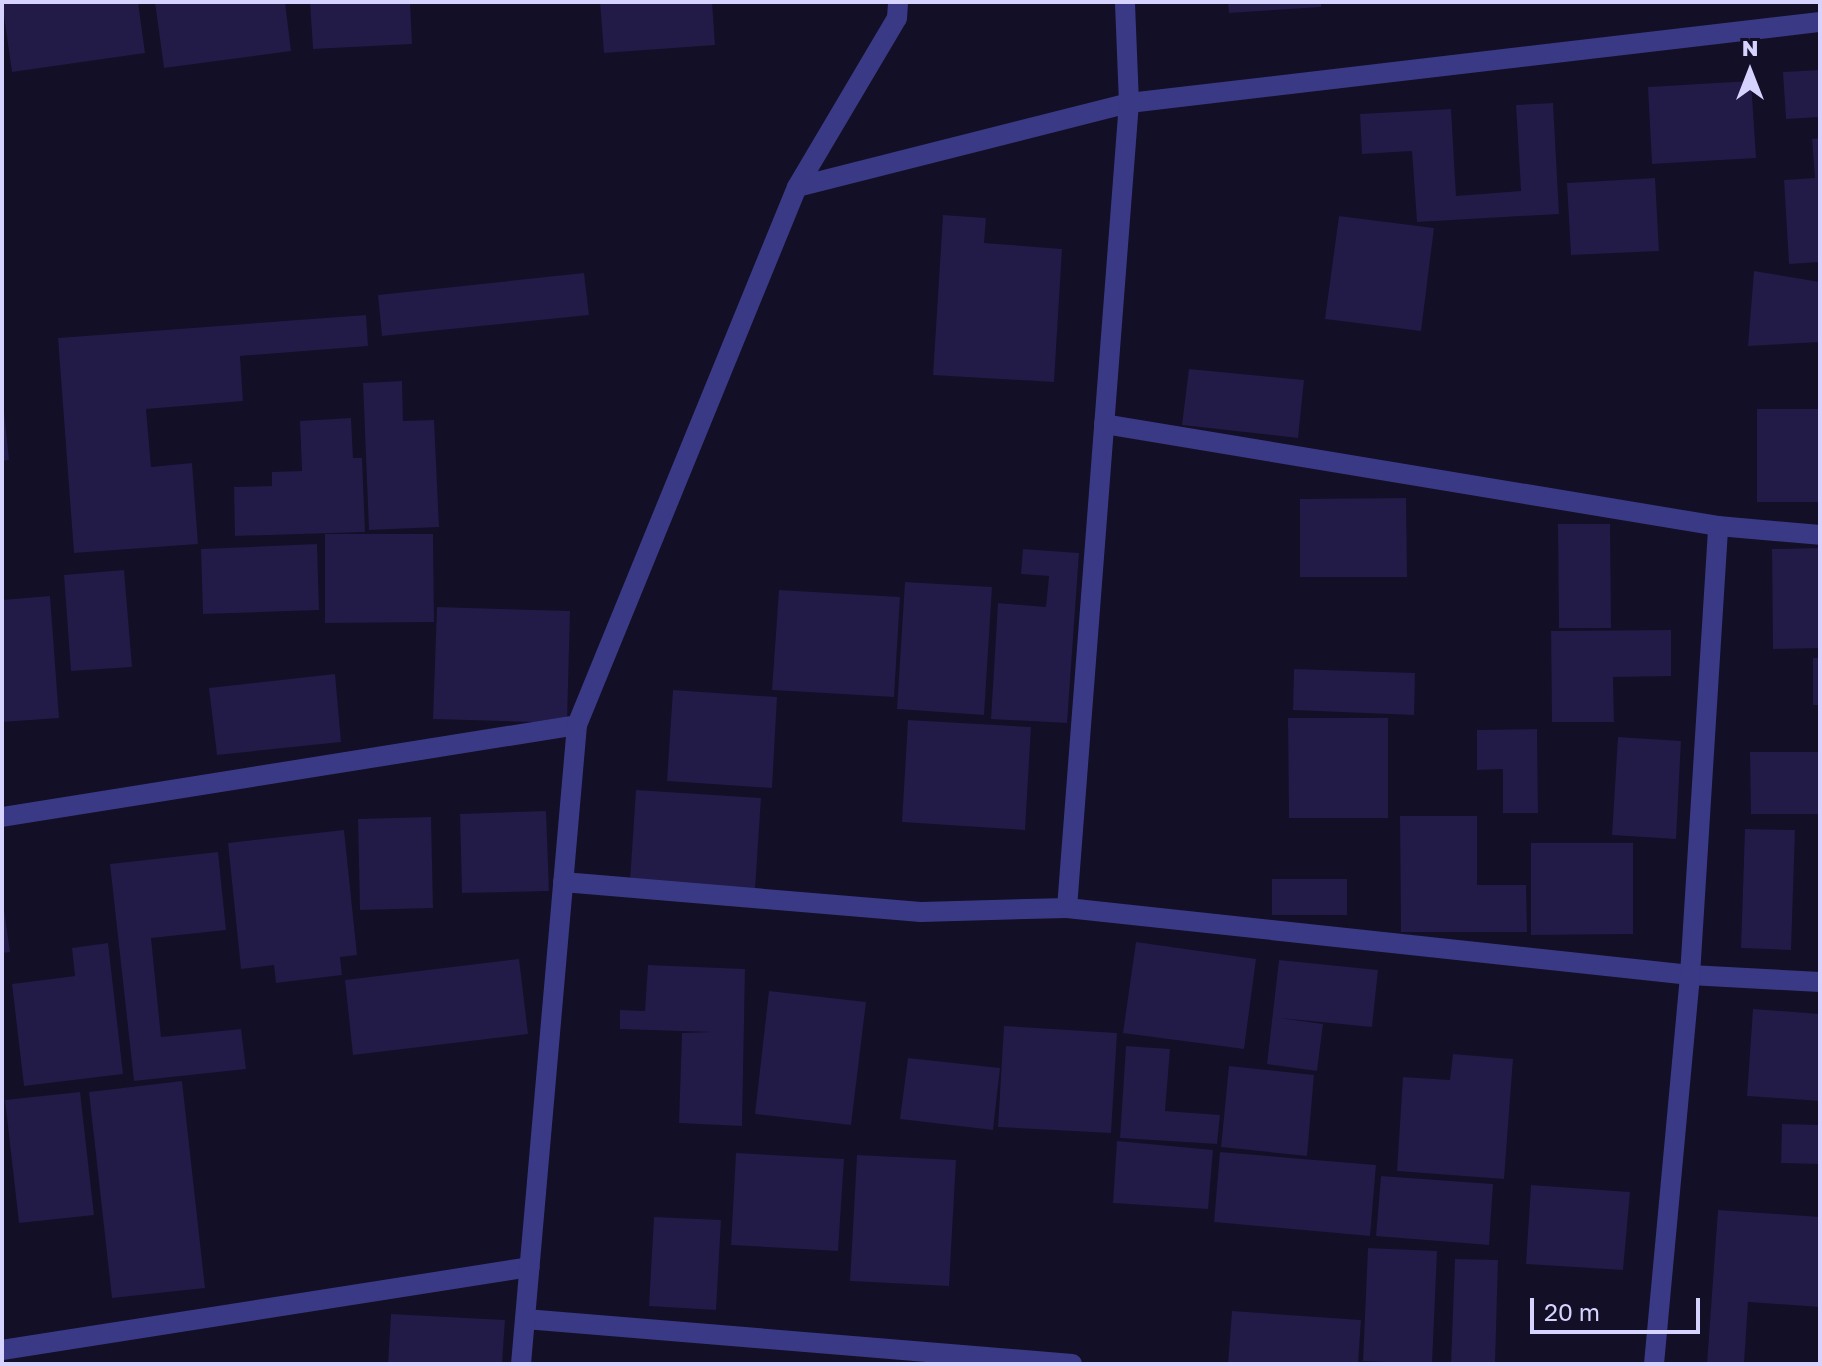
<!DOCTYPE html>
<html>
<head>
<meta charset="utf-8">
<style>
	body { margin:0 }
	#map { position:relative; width:1822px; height:1366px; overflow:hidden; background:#120f26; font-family:"Golos Text",sans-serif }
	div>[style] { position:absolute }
	.building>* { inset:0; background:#221a47 }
	.minor>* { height:20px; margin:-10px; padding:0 10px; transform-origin:10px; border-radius:10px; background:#3a3985 }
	span { translate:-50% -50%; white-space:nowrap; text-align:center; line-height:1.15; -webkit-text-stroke:7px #120f26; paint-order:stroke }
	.frame { position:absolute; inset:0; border:4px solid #d7d3ff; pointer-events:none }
	.north { position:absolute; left:1710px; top:32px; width:80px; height:80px; -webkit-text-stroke:6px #120f26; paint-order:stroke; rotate:0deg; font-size:22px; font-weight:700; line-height:32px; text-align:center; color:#d7d3ff }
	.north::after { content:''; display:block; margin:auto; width:28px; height:36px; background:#d7d3ff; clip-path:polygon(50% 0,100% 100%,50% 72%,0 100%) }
	.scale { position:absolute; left:1530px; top:1298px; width:170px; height:36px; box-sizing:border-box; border:4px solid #d7d3ff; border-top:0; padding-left:10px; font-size:24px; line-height:28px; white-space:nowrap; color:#d7d3ff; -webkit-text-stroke:6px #120f26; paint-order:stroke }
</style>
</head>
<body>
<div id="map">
	<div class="building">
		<i style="clip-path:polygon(2px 2px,138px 2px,145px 53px,12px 72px)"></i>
		<i style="clip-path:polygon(155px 2px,285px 2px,291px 51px,164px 68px)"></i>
		<i style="clip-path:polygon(310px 2px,410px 2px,412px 44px,313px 49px)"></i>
		<i style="clip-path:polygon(600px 2px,712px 2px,715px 45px,604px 53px)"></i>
		<i style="clip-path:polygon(1228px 2px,1321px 2px,1321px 7px,1229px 13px)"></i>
		<i style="clip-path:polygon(1820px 70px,1820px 117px,1786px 119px,1783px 72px)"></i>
		<i style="clip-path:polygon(1751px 81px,1756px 158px,1652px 164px,1648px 87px)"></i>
		<i style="clip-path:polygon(1553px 103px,1559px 214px,1417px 222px,1412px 151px,1362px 154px,1360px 114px,1451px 109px,1456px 196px,1521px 191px,1516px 105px)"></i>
		<i style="clip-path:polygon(1820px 138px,1820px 262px,1789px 264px,1784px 180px,1815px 178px,1812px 139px)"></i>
		<i style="clip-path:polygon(1655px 178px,1659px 251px,1571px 255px,1567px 183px)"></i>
		<i style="clip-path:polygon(943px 215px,986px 218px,984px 243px,1062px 249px,1054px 382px,933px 375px)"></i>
		<i style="clip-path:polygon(1339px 216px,1434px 228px,1421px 331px,1325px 319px)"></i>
		<i style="clip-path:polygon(1754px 271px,1820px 282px,1820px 342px,1748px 346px)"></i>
		<i style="clip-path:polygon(584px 273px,589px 315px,382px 336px,378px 295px)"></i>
		<i style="clip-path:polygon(366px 315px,368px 346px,240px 356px,243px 401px,146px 409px,151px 467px,192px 463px,198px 544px,74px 553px,58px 338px)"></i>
		<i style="clip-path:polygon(1189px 369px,1304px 380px,1298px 438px,1182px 425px)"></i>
		<i style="clip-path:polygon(402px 381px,403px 421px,434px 420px,439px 527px,369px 530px,363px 383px)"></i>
		<i style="clip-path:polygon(2px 391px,9px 460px,2px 461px)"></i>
		<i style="clip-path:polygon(1757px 409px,1820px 409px,1820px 502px,1757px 502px)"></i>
		<i style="clip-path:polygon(351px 418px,353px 458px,362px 458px,365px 532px,235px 536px,234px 487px,272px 486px,272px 472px,302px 471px,300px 421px)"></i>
		<i style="clip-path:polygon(1406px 498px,1407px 577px,1300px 577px,1300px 499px)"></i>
		<i style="clip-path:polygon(1558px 524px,1610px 524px,1611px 628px,1559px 628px)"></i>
		<i style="clip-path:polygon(325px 534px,433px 534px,434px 622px,325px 623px)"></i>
		<i style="clip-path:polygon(317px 544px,319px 610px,203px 614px,201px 549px)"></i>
		<i style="clip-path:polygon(1820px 548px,1820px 648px,1773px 649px,1772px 549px)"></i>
		<i style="clip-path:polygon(1023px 549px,1079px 553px,1067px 723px,991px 719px,998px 603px,1046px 607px,1049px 576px,1021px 574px)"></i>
		<i style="clip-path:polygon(124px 570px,132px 667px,71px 671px,64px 575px)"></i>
		<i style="clip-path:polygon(905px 582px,992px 587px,984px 715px,897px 709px)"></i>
		<i style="clip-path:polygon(779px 590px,900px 597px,894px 697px,772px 690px)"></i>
		<i style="clip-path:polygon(50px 596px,59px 718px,2px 722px,2px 600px)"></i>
		<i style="clip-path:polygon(437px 607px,570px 611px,567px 723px,433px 719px)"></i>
		<i style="clip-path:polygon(1671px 630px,1671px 676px,1613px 677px,1614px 722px,1552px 722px,1551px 631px)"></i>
		<i style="clip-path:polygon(1813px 658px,1820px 658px,1820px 705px,1813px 705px)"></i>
		<i style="clip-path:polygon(1294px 669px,1415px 673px,1414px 715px,1293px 710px)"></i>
		<i style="clip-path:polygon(335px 674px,341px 742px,217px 755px,209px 688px)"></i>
		<i style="clip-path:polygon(673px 690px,777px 697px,772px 788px,667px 781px)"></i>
		<i style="clip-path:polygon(1288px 718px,1388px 718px,1388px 818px,1289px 818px)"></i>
		<i style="clip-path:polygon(908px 720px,1031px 727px,1025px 830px,902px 822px)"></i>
		<i style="clip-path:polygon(1537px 729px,1538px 813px,1503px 813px,1503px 769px,1477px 770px,1477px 730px)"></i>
		<i style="clip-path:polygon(1618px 737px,1681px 741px,1676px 839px,1612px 835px)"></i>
		<i style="clip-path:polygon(1750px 752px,1820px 752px,1820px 814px,1751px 814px)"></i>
		<i style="clip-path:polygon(636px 790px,761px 798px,755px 889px,630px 881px)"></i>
		<i style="clip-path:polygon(546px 811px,549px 891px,462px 893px,460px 814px)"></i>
		<i style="clip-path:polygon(1400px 816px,1477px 816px,1477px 885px,1526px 885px,1527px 932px,1401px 932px)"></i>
		<i style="clip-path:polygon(431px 817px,433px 908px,360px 910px,358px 819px)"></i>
		<i style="clip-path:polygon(1745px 829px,1795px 830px,1791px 950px,1741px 948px)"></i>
		<i style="clip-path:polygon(344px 830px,357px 955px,340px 957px,342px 975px,276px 983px,274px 965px,241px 969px,228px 843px)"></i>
		<i style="clip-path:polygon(1531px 843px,1633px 843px,1633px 934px,1531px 935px)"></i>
		<i style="clip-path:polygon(218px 852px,226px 930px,151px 938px,161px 1037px,241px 1029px,246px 1069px,134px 1081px,110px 864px)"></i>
		<i style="clip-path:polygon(1272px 879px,1347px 879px,1347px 915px,1272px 915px)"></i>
		<i style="clip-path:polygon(2px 895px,10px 952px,2px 953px)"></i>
		<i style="clip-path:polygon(1136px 942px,1256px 959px,1244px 1049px,1123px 1033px)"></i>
		<i style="clip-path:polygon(108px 943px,123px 1074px,24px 1086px,12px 984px,75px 976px,72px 948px)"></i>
		<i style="clip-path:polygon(519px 959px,528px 1034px,353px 1055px,345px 980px)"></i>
		<i style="clip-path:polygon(1279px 960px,1378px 970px,1372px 1027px,1280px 1018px,1323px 1024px,1317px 1071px,1267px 1064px)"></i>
		<i style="clip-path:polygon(648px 965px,745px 969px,742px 1126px,679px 1123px,682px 1033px,711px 1032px,620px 1029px,620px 1010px,645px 1011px)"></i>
		<i style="clip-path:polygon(769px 991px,866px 1002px,851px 1125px,755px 1114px)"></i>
		<i style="clip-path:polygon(1753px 1009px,1820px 1014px,1820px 1101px,1747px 1096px)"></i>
		<i style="clip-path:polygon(1004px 1026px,1117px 1033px,1111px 1133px,998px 1127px)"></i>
		<i style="clip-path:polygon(1126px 1046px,1170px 1049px,1165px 1111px,1220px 1115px,1217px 1144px,1120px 1138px)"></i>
		<i style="clip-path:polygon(1453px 1054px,1513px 1059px,1504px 1179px,1397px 1171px,1403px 1077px,1450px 1080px)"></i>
		<i style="clip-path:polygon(908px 1058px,1000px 1068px,993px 1130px,900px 1119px)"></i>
		<i style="clip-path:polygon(1229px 1066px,1314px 1075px,1307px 1156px,1221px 1147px)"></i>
		<i style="clip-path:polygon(182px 1081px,205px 1288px,112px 1298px,89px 1092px)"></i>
		<i style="clip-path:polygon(80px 1092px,94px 1215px,19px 1223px,5px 1100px)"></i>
		<i style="clip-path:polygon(1782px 1124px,1820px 1125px,1820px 1164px,1781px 1163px)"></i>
		<i style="clip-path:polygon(1117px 1141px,1213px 1150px,1208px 1209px,1113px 1203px)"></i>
		<i style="clip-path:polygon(1220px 1152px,1376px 1165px,1370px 1236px,1214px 1222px)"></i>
		<i style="clip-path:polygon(736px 1153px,844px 1159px,838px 1251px,731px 1245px)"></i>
		<i style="clip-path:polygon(857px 1155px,956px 1160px,949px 1286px,850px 1281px)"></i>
		<i style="clip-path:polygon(1381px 1176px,1493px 1184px,1489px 1245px,1376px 1236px)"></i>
		<i style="clip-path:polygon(1531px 1185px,1630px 1192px,1623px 1270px,1526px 1264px)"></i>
		<i style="clip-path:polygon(1718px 1210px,1820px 1217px,1820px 1307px,1748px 1302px,1744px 1364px,1707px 1364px)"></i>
		<i style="clip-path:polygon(654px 1217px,721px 1220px,716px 1310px,649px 1306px)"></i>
		<i style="clip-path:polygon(1368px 1248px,1437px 1251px,1432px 1364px,1363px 1361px)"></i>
		<i style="clip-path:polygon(1455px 1259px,1498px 1260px,1495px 1364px,1451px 1364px)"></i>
		<i style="clip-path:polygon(1232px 1311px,1361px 1320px,1358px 1364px,1228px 1364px)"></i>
		<i style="clip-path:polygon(391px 1314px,505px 1320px,502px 1364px,388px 1364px)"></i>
	</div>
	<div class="minor">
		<i style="left:797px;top:187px;width:342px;rotate:-14.2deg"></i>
		<i style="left:1129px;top:103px;width:696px;rotate:-6.69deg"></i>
		<i style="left:1104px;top:424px;width:622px;rotate:9.43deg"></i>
		<i style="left:1718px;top:526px;width:102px;rotate:5deg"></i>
		<i style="left:2px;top:817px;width:582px;rotate:-9.09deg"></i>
		<i style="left:563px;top:882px;width:359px;rotate:4.8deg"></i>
		<i style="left:921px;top:912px;width:146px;rotate:-1.6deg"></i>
		<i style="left:1067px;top:908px;width:627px;rotate:6.14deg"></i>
		<i style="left:1690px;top:975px;width:130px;rotate:3.1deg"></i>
		<i style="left:1067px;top:908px;width:807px;rotate:-85.6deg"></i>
		<i style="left:1129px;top:103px;width:101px;rotate:-92.3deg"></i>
		<i style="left:525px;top:1319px;width:549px;rotate:4.7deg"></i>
		<i style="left:2px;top:1350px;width:534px;rotate:-8.93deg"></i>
		<i style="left:521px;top:1364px;width:641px;rotate:-84.99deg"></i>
		<i style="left:577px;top:725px;width:581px;rotate:-67.76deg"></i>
		<i style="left:797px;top:187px;width:196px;rotate:-59.4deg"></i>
		<i style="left:897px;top:18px;width:16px;rotate:-86deg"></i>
		<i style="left:1654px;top:1364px;width:391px;rotate:-84.7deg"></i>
		<i style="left:1690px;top:975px;width:450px;rotate:-86.4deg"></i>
	</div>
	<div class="frame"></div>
	<div class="north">N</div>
	<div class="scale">20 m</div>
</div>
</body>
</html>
